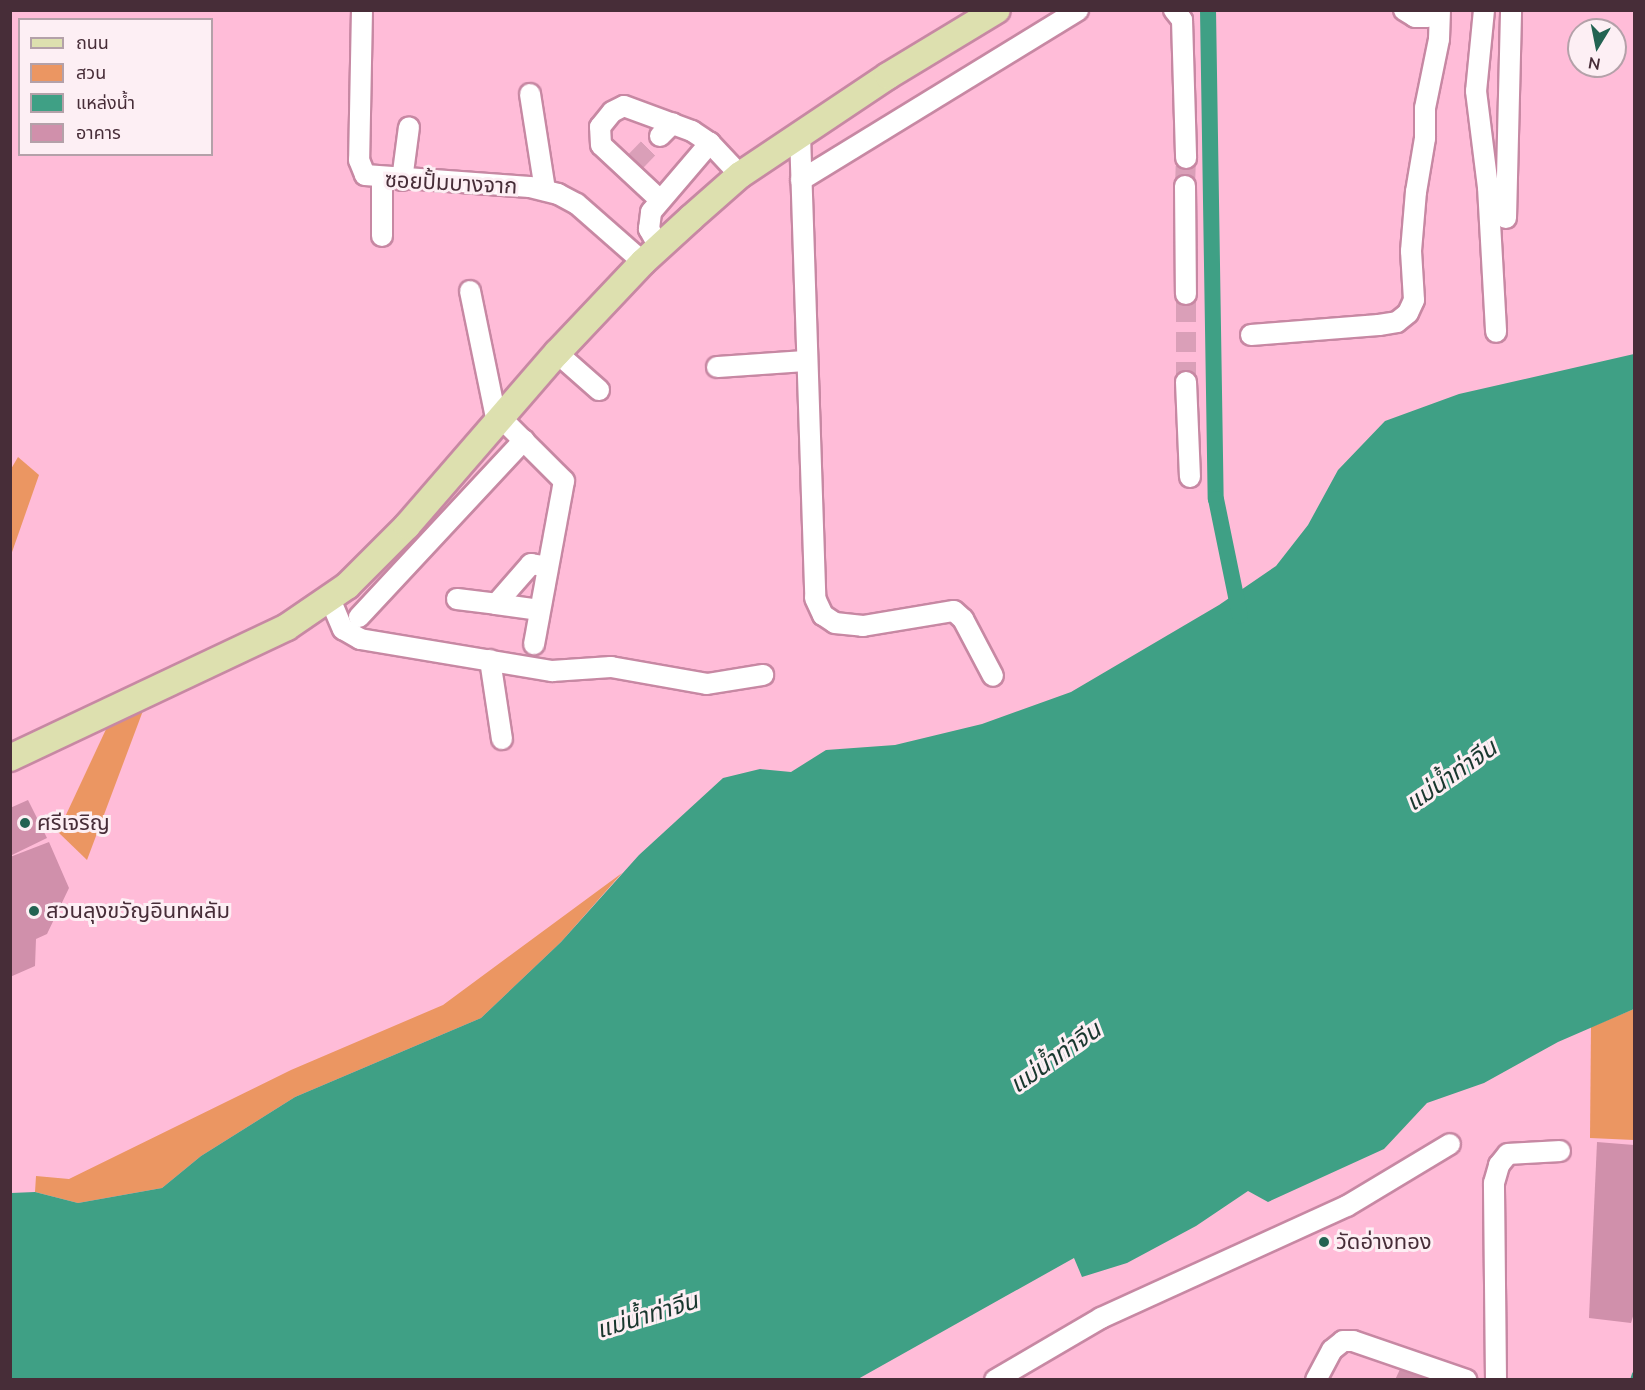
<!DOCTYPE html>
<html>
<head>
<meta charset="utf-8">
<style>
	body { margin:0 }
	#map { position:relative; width:1645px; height:1390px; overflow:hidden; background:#ffbcd8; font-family:Mulish,"Noto Sans Thai",sans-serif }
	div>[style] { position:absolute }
	.green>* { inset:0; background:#eb9662 }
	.water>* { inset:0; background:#3fa085 }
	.stream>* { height:4.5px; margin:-2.25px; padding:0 2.25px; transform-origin:2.25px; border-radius:2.25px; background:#3fa085 }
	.canal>* { height:16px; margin:-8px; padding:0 8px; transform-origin:8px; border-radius:8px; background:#3fa085 }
	.building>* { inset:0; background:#d090ab }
	.minor-tunnel>* { height:20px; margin-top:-10px; transform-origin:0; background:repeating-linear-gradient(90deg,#da9fb8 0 20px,transparent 0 30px) }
	.roads { filter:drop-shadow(2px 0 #c788a3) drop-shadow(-2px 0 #c788a3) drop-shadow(0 2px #c788a3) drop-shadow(0 -2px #c788a3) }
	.minor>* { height:20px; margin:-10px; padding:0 10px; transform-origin:10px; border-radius:10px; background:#fff }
	.major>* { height:26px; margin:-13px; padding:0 13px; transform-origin:13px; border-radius:13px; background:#dde0af }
	.dots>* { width:16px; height:16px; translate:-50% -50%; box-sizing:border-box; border:3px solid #fdeff4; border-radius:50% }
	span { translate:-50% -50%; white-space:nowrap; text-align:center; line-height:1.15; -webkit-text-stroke:6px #fdeff4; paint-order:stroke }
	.street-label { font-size:22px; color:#472d38 }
	.poi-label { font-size:22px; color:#472d38 }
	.left { translate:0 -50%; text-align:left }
	.water-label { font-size:24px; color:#19372e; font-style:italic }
	.frame { position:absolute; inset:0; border:12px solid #472d38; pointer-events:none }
	.legend { position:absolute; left:18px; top:18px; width:195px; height:138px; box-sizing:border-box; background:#fdeff4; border:2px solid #b4a1a9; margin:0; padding:8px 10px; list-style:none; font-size:18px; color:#472d38 }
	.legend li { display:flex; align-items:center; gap:12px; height:30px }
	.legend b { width:30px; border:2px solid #b4a1a9 }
	.north { position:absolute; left:1567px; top:18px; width:60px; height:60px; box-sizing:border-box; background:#fdeff4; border:2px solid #b4a1a9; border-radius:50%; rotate:190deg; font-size:16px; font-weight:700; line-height:24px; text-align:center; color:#472d38 }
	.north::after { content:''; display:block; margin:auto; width:21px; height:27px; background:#236352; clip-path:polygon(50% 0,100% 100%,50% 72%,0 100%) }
</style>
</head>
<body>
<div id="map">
	<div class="green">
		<i style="clip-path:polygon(18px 457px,39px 475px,11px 555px,11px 469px)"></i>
		<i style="clip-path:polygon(144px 708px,87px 860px,58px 832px,108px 725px)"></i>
		<i style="clip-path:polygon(622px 873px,561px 942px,481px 1018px,295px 1097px,201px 1156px,162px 1188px,78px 1203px,35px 1192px,36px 1176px,69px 1179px,291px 1070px,443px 1005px)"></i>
		<i style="clip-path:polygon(1634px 1009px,1634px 1140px,1590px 1138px,1591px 1027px)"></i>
	</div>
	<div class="water">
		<i style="clip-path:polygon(1634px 354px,1634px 1009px,1558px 1042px,1484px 1083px,1427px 1103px,1384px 1149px,1268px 1202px,1248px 1191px,1196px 1226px,1127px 1263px,1082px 1277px,1074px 1258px,858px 1379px,11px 1379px,11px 1193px,35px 1192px,78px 1203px,162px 1188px,201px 1156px,295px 1097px,481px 1018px,561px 942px,639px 855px,723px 778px,760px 769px,791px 772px,826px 750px,895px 745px,982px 724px,1071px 692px,1219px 605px,1276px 566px,1308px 525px,1338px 470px,1385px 421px,1459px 394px)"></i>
	</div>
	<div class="stream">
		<i style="left:1632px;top:1380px;width:6px;rotate:-72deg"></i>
	</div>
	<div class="canal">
		<i style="left:1208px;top:10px;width:489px;rotate:89.1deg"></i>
		<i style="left:1216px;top:499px;width:119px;rotate:78.4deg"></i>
	</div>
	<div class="building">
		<i style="clip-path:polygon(28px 800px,47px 838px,10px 856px,10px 808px)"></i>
		<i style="clip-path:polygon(49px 842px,69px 888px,47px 934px,36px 939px,35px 966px,10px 977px,10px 857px)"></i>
		<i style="clip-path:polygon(1597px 1142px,1634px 1145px,1634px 1313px,1631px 1323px,1589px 1318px)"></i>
		<i style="clip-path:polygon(1401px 1367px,1432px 1379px,1432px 1380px,1395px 1380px)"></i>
	</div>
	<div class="minor-tunnel">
		<i style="left:634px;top:163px;width:37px;rotate:-46deg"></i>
		<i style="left:1185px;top:186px;width:28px;rotate:-88deg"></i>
		<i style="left:1186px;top:382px;width:88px;rotate:-90deg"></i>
	</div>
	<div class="roads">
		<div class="minor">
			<i style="left:362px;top:10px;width:150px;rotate:91.1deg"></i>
			<i style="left:359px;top:160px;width:16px;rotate:68deg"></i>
			<i style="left:365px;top:175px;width:165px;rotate:4.2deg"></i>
			<i style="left:530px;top:187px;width:29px;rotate:14deg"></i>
			<i style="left:558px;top:194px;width:21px;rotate:28deg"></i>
			<i style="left:577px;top:204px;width:88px;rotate:41.3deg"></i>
			<i style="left:1174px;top:10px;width:13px;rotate:51deg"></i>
			<i style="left:1182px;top:20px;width:138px;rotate:88.3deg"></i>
			<i style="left:1404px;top:10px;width:13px;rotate:32deg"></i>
			<i style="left:1415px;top:17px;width:12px"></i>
			<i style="left:1427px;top:17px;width:11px;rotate:-41deg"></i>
			<i style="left:1484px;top:10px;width:81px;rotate:95.6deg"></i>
			<i style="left:1476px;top:91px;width:97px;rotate:82.9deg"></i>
			<i style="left:1488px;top:187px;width:145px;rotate:86.8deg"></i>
			<i style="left:530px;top:94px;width:97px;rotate:81.1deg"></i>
			<i style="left:800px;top:135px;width:463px;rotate:88.1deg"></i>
			<i style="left:815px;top:598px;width:19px;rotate:65deg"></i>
			<i style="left:823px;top:615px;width:14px;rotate:34deg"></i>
			<i style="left:835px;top:623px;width:28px;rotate:6deg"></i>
			<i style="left:863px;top:626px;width:92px;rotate:-9.4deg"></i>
			<i style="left:954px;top:611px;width:12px;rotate:42deg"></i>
			<i style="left:963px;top:619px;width:64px;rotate:62.2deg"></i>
			<i style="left:660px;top:136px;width:18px;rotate:-45deg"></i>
			<i style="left:382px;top:179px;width:57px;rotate:90deg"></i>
			<i style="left:402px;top:180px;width:53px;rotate:-82.5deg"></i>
			<i style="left:801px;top:180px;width:325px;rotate:-31.5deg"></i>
			<i style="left:1185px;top:186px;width:108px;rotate:89.5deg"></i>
			<i style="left:659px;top:199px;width:79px;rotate:-137deg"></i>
			<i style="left:601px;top:145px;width:18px;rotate:-93deg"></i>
			<i style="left:600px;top:127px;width:19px;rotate:-51deg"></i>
			<i style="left:612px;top:112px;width:13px;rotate:-27deg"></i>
			<i style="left:624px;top:106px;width:72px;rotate:20.2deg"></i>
			<i style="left:692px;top:131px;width:22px;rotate:34deg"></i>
			<i style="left:710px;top:143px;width:44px;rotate:46.8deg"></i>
			<i style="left:1506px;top:218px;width:208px;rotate:-88.6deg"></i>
			<i style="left:659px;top:247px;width:21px;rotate:-119deg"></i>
			<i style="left:649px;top:229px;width:17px;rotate:-83deg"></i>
			<i style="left:651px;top:212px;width:91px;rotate:-49.5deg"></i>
			<i style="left:470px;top:291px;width:135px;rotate:78.4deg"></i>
			<i style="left:1251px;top:335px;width:128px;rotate:-4.5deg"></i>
			<i style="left:1379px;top:325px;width:18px;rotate:-9deg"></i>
			<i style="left:1397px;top:322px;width:14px;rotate:-39deg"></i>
			<i style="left:1408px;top:313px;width:14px;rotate:-65deg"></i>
			<i style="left:1414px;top:300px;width:49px;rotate:-93.5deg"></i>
			<i style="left:1411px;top:251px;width:59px;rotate:-85.2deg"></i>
			<i style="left:1416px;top:192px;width:55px;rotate:-80.5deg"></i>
			<i style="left:1425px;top:138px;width:30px;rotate:-90deg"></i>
			<i style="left:1425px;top:108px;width:70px;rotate:-78.5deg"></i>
			<i style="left:1439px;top:39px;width:29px;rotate:-88deg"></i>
			<i style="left:557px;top:353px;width:56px;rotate:41.4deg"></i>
			<i style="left:717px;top:367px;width:89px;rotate:-3.9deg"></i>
			<i style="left:1186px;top:382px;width:95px;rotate:87.6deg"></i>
			<i style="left:501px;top:418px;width:89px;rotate:45deg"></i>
			<i style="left:564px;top:481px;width:166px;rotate:100.4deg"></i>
			<i style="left:330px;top:599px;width:33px;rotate:67deg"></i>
			<i style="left:343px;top:629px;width:20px;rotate:30deg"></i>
			<i style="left:360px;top:639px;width:195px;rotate:9.5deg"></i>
			<i style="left:552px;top:671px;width:59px;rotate:-3.9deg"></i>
			<i style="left:611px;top:667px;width:97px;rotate:10deg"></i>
			<i style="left:707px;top:684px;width:57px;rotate:-9.1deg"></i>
			<i style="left:457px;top:599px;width:39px;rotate:7deg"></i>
			<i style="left:496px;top:604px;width:53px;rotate:-48.8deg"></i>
			<i style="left:531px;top:564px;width:17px;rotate:10deg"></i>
			<i style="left:496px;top:604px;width:44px;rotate:7.8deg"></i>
			<i style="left:359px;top:617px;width:242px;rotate:-47deg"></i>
			<i style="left:490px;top:660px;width:80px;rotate:81.4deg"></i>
			<i style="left:995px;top:1380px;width:123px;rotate:-30.3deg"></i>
			<i style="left:1101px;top:1318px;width:270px;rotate:-24.5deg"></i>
			<i style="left:1347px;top:1206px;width:120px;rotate:-31deg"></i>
			<i style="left:1316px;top:1380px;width:34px;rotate:-62deg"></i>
			<i style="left:1332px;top:1350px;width:14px;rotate:-39deg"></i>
			<i style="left:1343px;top:1341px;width:10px"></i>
			<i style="left:1353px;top:1341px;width:120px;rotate:19deg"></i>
			<i style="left:1496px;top:1380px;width:197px;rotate:-90.6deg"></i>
			<i style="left:1494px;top:1183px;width:19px;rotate:-74deg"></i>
			<i style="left:1499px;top:1165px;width:14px;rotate:-51deg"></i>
			<i style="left:1508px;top:1154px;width:52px;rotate:-3.3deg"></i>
		</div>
		<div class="major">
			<i style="left:10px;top:758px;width:306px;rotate:-25.3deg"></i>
			<i style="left:287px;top:627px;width:73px;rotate:-34.3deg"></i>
			<i style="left:347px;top:586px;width:85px;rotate:-45deg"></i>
			<i style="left:407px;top:526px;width:229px;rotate:-49.1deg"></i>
			<i style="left:557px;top:353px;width:125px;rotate:-46.6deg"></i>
			<i style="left:643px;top:262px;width:65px;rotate:-42.5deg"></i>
			<i style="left:691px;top:218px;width:65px;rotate:-41.3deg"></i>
			<i style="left:740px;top:175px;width:178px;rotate:-33.8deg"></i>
			<i style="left:888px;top:76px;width:127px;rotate:-31.2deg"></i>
		</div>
	</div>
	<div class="dots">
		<i style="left:25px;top:823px;background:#236352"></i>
		<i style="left:34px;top:911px;background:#236352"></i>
		<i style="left:1324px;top:1242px;background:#236352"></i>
	</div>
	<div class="street-label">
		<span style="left:451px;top:183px;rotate:3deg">ซอยปั้มบางจาก</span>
	</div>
	<div class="poi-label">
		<span class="left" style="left:37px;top:823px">ศรีเจริญ</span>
		<span class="left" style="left:46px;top:911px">สวนลุงขวัญอินทผลัม</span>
		<span class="left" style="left:1336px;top:1242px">วัดอ่างทอง</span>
	</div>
	<div class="water-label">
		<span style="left:1451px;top:775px;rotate:-35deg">แม่น้ำท่าจีน</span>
		<span style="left:1055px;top:1057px;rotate:-35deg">แม่น้ำท่าจีน</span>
		<span style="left:647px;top:1315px;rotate:-17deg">แม่น้ำท่าจีน</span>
	</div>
	<div class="frame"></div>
	<ul class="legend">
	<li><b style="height:8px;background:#dde0af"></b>ถนน</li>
	<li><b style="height:16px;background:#eb9662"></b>สวน</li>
	<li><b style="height:16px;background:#3fa085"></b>แหล่งน้ำ</li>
	<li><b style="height:16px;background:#d090ab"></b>อาคาร</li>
	</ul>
	<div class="north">N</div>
</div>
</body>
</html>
